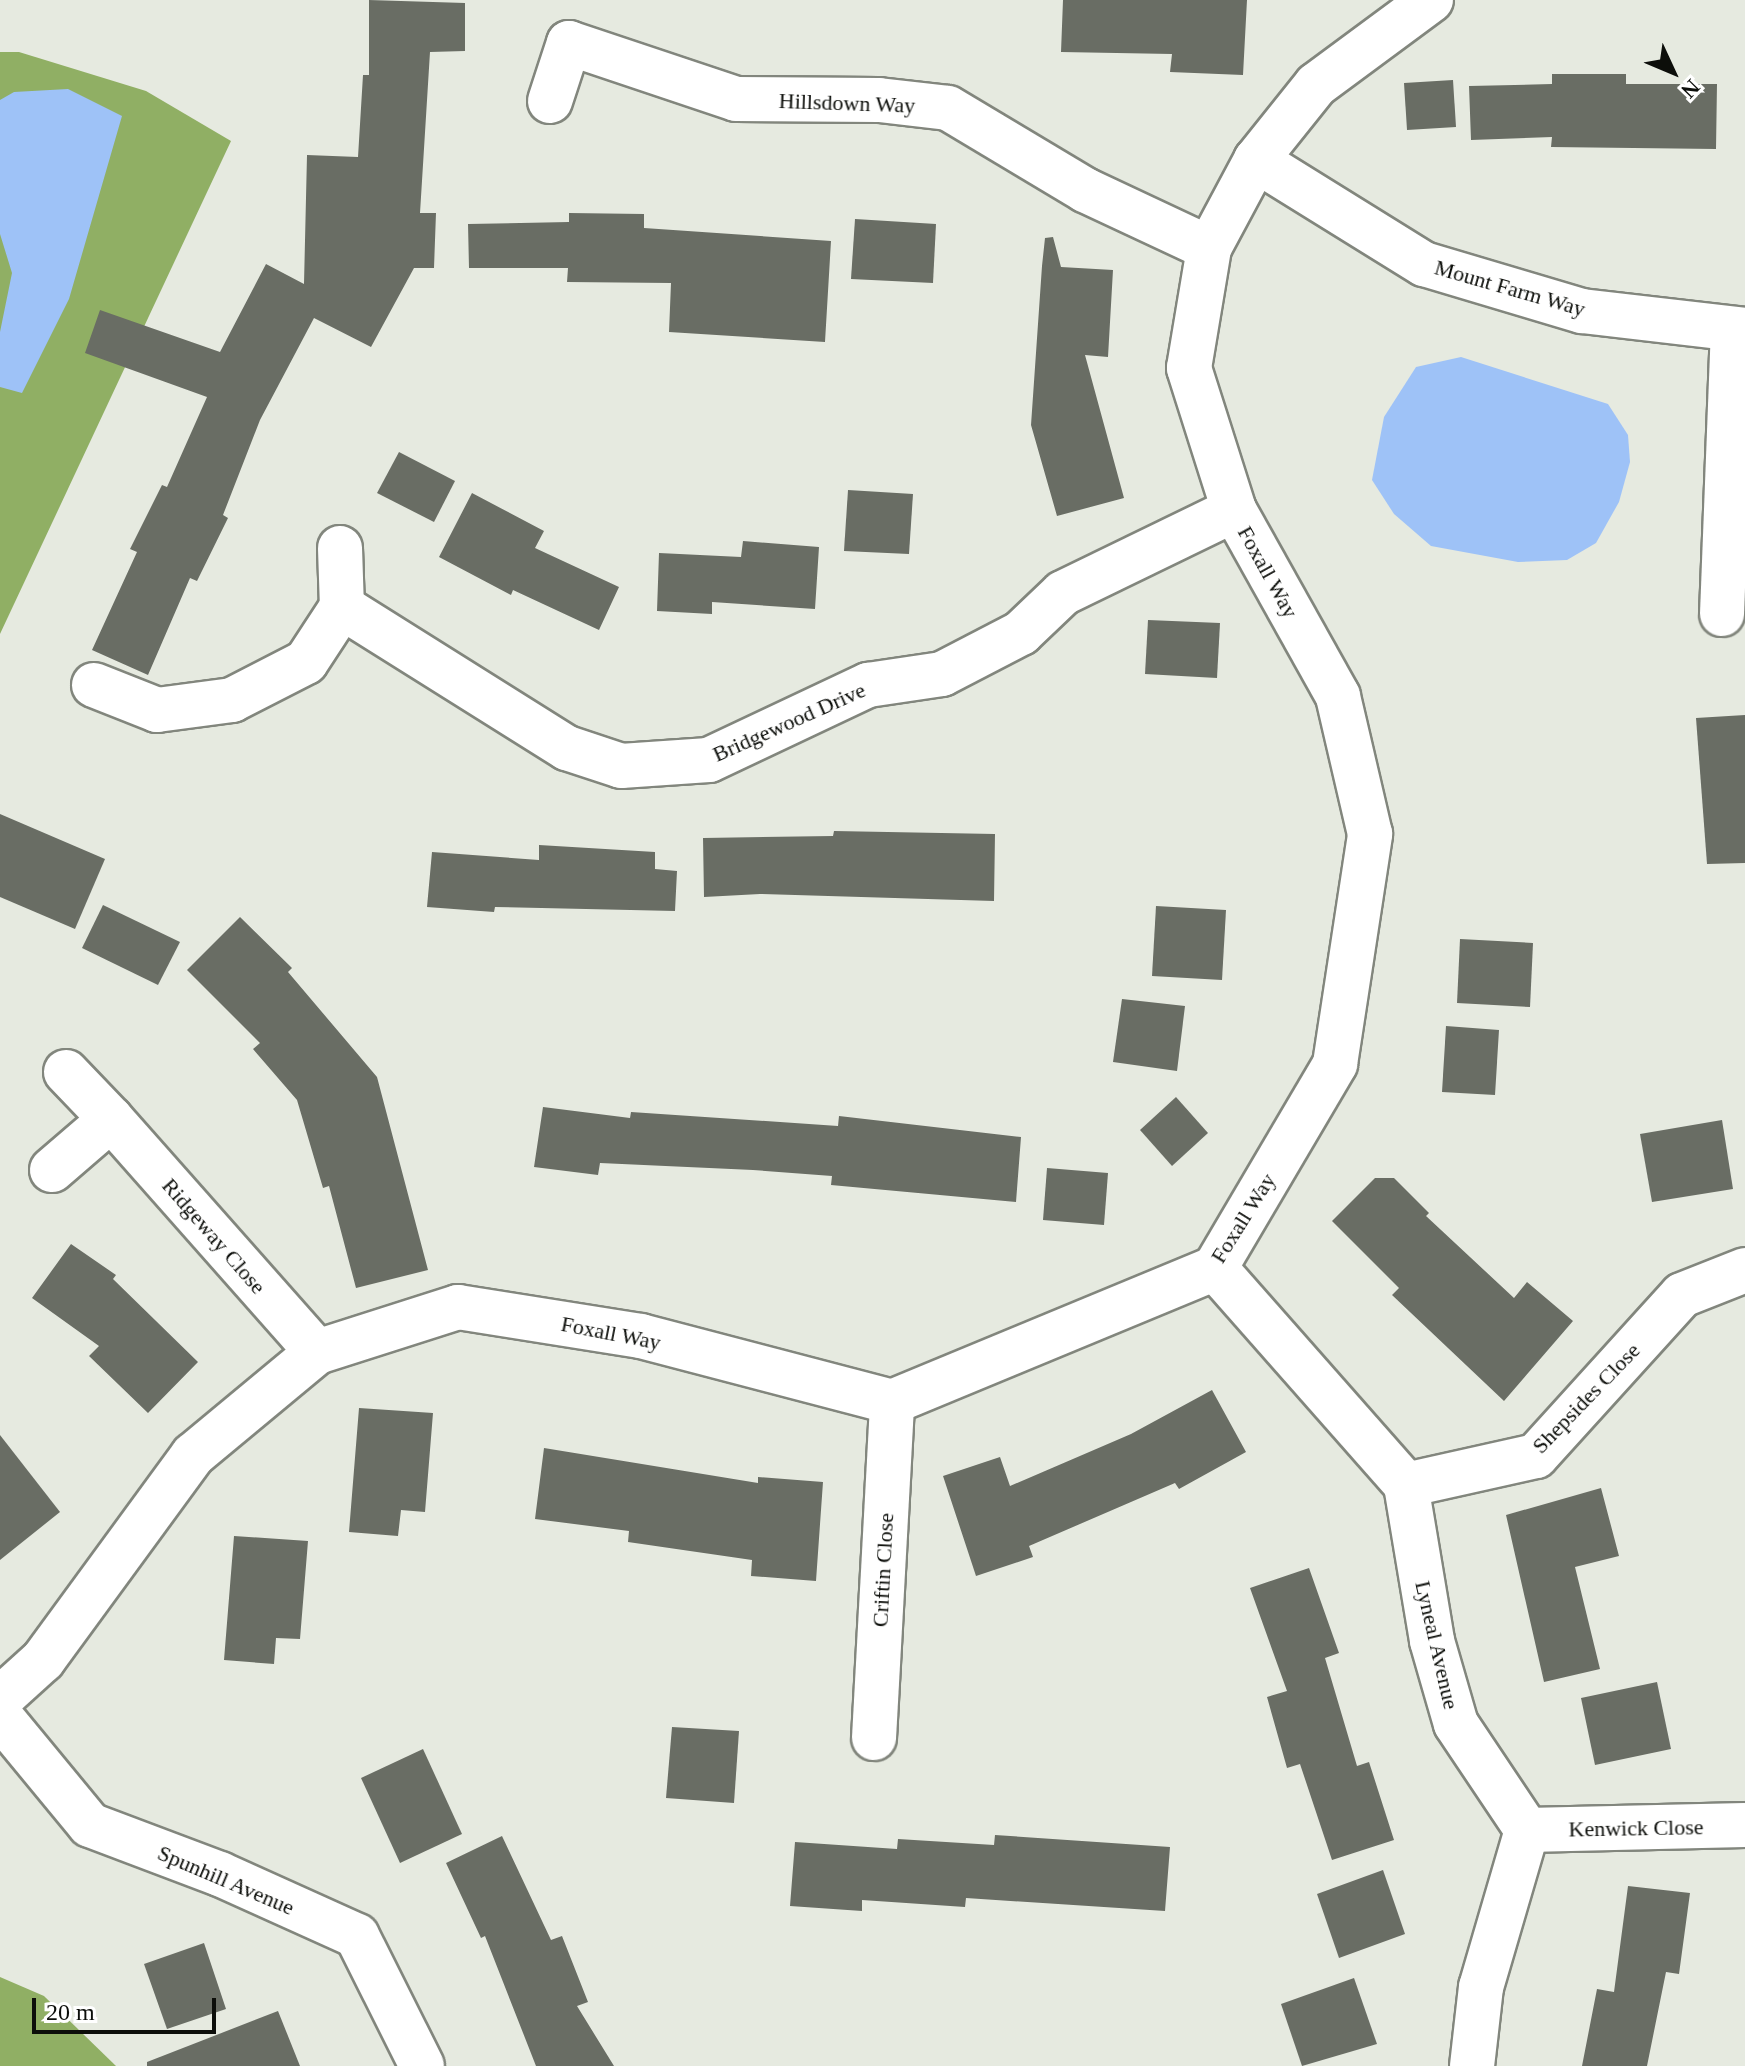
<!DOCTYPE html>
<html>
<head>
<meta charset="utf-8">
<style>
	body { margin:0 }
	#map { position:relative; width:1745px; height:2066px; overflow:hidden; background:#e6eae0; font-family:Georgia,serif }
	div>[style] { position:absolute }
	.forest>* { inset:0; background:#90af64 }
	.water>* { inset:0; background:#9ec2f7 }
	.building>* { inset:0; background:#696d64 }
	.roads { filter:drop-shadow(2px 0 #82867d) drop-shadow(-2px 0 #82867d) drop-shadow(0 2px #82867d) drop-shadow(0 -2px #82867d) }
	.minor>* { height:44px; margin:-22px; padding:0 22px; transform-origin:22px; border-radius:22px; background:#fff }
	span { translate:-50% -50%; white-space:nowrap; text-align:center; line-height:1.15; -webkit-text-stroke:6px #fff; paint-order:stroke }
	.street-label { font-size:22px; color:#0c0e0a }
	.north { position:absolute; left:1633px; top:32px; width:80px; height:80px; -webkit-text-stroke:6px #fff; paint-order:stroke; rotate:134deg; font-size:22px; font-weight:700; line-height:32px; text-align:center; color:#0c0e0a }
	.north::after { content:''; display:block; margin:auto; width:28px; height:36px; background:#0c0e0a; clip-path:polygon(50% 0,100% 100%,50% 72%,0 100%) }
	.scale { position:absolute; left:32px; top:1998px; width:184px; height:36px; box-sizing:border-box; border:4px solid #0c0e0a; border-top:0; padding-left:10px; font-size:24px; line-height:28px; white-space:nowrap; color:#0c0e0a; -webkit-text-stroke:6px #fff; paint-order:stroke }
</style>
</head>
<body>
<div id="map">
	<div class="forest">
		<i style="clip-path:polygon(0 52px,19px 52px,146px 91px,231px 141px,0 634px)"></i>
		<i style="clip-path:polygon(0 1977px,44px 1996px,116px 2066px,0 2066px)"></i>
	</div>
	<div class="water">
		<i style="clip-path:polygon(68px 89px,122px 116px,69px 299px,22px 393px,0 387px,0 332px,12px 273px,0 234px,0 100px,14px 92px)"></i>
		<i style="clip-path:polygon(1461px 357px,1608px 404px,1628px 435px,1630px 462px,1619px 502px,1596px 543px,1567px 560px,1518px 562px,1431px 546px,1394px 514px,1372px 480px,1384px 417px,1416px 367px)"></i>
	</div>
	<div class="building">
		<i style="clip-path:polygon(369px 0,465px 3px,465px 51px,430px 52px,420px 213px,436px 213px,434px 268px,414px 268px,371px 347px,314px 318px,260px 420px,223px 515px,228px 518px,197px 581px,190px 578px,148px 675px,92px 650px,137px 552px,130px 549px,162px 485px,167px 487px,207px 397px,85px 353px,100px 310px,220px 352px,266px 264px,304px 284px,307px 155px,358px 157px,363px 75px,369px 75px)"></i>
		<i style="clip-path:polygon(1063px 0,1247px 0,1243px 75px,1170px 72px,1172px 54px,1061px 52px)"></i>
		<i style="clip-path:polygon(1552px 74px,1626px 74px,1626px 84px,1717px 84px,1716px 149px,1551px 147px,1552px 137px,1471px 140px,1469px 86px,1552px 84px)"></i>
		<i style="clip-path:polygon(1453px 80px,1456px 127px,1407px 130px,1404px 83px)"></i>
		<i style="clip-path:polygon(569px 213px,644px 214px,644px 228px,831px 241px,825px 342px,669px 332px,671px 283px,567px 282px,568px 268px,469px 268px,468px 224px,569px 222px)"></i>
		<i style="clip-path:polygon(855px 219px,936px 224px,933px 283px,851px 279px)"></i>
		<i style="clip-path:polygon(1053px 237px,1061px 267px,1113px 270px,1108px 357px,1085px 355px,1124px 498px,1057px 516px,1031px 425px,1042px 266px,1045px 238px)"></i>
		<i style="clip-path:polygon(399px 452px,455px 481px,434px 522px,377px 493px)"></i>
		<i style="clip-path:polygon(848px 490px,913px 494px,909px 554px,844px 551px)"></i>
		<i style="clip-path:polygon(472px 493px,544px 531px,535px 548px,619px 587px,599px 630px,513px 590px,511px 595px,439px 557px)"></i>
		<i style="clip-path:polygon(743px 541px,819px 547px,815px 609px,712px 602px,712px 614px,657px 611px,659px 553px,741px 557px)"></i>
		<i style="clip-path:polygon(1148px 620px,1220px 623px,1217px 678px,1145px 674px)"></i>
		<i style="clip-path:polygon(1745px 715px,1745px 863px,1707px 864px,1696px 718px)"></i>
		<i style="clip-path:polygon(0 814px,105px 859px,75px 929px,0 897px)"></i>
		<i style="clip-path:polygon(834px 831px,995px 834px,994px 901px,760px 894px,704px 897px,703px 838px,833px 836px)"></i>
		<i style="clip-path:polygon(539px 845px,655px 852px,655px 869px,677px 871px,675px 911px,495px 907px,494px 912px,427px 907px,432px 852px,539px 860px)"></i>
		<i style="clip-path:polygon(103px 905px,180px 942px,158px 985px,82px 948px)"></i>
		<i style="clip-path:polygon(1156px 906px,1226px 910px,1222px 980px,1152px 976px)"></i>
		<i style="clip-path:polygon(240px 917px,292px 968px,288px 972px,377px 1077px,428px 1270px,356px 1288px,329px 1186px,323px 1188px,297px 1100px,253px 1049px,260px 1043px,187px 970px)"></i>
		<i style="clip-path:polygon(1460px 939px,1533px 943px,1530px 1007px,1457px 1003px)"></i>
		<i style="clip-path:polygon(1122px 999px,1185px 1006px,1177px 1071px,1113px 1062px)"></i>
		<i style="clip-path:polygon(1446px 1026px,1499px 1030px,1495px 1095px,1442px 1092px)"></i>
		<i style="clip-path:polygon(1176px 1097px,1208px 1133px,1172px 1166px,1140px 1130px)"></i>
		<i style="clip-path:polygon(543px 1107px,630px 1118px,631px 1112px,838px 1126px,839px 1116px,1021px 1137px,1016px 1202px,831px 1185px,832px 1176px,753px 1170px,600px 1163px,598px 1175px,534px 1167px)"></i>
		<i style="clip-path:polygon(1722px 1120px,1733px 1189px,1652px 1202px,1640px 1134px)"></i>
		<i style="clip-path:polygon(1047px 1168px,1108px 1173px,1104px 1225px,1043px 1220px)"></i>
		<i style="clip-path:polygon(1375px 1178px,1394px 1178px,1429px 1213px,1426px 1216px,1514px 1298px,1527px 1282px,1573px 1321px,1504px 1401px,1392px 1295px,1399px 1288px,1332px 1221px)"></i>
		<i style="clip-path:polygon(71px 1244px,116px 1275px,113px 1279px,198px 1362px,148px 1413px,89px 1356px,99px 1346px,32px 1298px)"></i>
		<i style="clip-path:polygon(1212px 1390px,1246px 1452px,1179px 1489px,1175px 1483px,1029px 1546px,1033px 1557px,976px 1576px,943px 1476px,1000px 1457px,1010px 1486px,1131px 1434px)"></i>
		<i style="clip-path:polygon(359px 1408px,433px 1413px,425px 1512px,401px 1510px,398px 1536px,349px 1532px)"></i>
		<i style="clip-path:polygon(0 1435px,60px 1512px,0 1560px)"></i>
		<i style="clip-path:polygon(544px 1448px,758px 1483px,758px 1477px,823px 1482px,816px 1581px,751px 1576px,752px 1560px,628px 1542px,629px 1531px,535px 1519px)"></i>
		<i style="clip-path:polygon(1601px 1488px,1619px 1556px,1575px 1567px,1600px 1669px,1544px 1682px,1506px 1515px)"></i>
		<i style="clip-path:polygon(234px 1536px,308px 1541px,300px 1639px,276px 1638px,274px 1664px,224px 1660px)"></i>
		<i style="clip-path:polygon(1309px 1568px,1339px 1653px,1325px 1658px,1357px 1766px,1369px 1762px,1394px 1840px,1332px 1860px,1300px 1764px,1287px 1768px,1267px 1697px,1287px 1691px,1250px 1588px)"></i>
		<i style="clip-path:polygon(1657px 1682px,1671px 1749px,1595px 1765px,1581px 1698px)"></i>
		<i style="clip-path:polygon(672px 1727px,739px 1731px,734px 1803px,666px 1798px)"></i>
		<i style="clip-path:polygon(423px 1749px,462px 1834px,400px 1863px,361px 1778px)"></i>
		<i style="clip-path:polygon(995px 1835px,1170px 1847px,1165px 1911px,966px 1898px,965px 1907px,862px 1900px,862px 1911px,790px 1906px,795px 1842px,897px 1849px,898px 1839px,994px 1845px)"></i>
		<i style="clip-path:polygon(502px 1836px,551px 1940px,562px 1936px,588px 2002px,577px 2006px,614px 2066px,536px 2066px,485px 1936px,481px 1938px,446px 1863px)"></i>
		<i style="clip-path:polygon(1383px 1870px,1405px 1934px,1339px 1958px,1317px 1894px)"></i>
		<i style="clip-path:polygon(1628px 1886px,1690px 1893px,1679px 1974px,1666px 1972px,1647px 2066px,1582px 2066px,1597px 1989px,1614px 1992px)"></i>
		<i style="clip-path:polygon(204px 1943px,226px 2009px,167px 2029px,144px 1964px)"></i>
		<i style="clip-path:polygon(1354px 1978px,1377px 2044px,1302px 2066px,1281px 2004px)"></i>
		<i style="clip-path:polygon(278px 2011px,300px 2066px,147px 2066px,147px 2062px)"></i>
	</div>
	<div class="roads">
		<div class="minor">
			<i style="left:550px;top:101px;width:61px;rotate:-71.9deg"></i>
			<i style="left:569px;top:43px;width:176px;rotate:18.5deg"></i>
			<i style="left:736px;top:99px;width:143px;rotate:0.4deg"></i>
			<i style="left:879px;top:100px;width:69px;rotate:6.6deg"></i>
			<i style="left:948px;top:108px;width:160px;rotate:30.9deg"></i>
			<i style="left:1085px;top:190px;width:137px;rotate:25.1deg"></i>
			<i style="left:1256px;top:160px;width:198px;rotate:31.8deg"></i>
			<i style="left:1424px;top:264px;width:165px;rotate:16.6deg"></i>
			<i style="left:1582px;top:311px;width:164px;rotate:6.6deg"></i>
			<i style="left:340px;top:548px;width:59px;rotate:88.1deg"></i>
			<i style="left:342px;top:607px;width:266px;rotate:32.1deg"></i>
			<i style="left:567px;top:748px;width:57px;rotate:18.4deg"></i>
			<i style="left:621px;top:766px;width:88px;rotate:-3.9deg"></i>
			<i style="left:709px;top:760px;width:176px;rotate:-25.3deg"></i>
			<i style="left:868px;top:685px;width:75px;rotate:-8.5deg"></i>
			<i style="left:942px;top:674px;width:89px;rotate:-27.4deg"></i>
			<i style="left:1021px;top:633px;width:58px;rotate:-43.6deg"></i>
			<i style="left:1063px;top:593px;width:190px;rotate:-25.9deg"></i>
			<i style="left:1722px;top:614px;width:285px;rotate:-87.8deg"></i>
			<i style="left:94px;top:685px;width:68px;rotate:21.6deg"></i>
			<i style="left:157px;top:710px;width:76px;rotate:-7.6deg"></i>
			<i style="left:232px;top:700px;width:83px;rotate:-27.2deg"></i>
			<i style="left:306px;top:662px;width:66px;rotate:-56.8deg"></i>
			<i style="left:66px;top:1072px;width:65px;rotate:46.2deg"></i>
			<i style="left:52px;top:1170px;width:78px;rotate:-40.8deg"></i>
			<i style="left:111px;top:1119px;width:311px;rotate:48.5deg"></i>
			<i style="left:1215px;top:1268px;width:289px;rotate:48.6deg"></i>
			<i style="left:1406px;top:1485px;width:158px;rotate:80.5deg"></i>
			<i style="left:1432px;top:1641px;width:86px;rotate:73.9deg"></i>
			<i style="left:1456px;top:1724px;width:128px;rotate:56.2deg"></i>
			<i style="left:1527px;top:1830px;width:164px;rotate:106.3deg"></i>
			<i style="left:1481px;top:1987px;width:80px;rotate:96.5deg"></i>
			<i style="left:1406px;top:1485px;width:133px;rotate:-12.6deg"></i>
			<i style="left:1536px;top:1456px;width:217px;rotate:-47.8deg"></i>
			<i style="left:1682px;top:1295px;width:68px;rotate:-21.6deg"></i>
			<i style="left:0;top:1699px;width:58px;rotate:-42.2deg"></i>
			<i style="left:43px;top:1660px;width:254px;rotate:-53.8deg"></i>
			<i style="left:193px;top:1455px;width:161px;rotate:-39.7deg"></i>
			<i style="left:317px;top:1352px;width:148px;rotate:-17.7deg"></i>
			<i style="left:458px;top:1307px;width:185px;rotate:9deg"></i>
			<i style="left:641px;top:1336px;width:260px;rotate:14.7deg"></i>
			<i style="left:892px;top:1402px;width:350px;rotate:-22.5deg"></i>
			<i style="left:1215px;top:1268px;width:237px;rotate:-59.5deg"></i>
			<i style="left:1335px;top:1064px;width:233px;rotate:-81.3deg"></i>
			<i style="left:1370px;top:834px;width:142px;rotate:-103.1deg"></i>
			<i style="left:1338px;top:696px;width:213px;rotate:-119.2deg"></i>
			<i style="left:1234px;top:510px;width:149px;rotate:-107.6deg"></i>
			<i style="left:1189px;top:368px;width:122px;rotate:-80.5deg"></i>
			<i style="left:1209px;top:248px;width:100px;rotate:-61.9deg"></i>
			<i style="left:1256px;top:160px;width:96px;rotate:-51.3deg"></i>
			<i style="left:1316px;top:85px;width:143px;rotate:-36.5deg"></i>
			<i style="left:0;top:1716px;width:141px;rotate:50.5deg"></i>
			<i style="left:90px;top:1825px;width:139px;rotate:20.7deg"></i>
			<i style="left:220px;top:1874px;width:150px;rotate:24.3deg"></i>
			<i style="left:357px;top:1936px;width:145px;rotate:63.4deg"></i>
			<i style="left:874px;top:1738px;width:336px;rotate:-86.9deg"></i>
			<i style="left:1527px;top:1830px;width:218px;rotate:-1.3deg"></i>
		</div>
	</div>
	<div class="street-label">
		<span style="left:847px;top:103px;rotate:2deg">Hillsdown Way</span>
		<span style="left:1510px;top:288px;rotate:16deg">Mount Farm Way</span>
		<span style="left:1268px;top:572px;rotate:61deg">Foxall Way</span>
		<span style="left:789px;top:722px;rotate:-24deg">Bridgewood Drive</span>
		<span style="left:1243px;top:1218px;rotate:-58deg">Foxall Way</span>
		<span style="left:214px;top:1236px;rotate:49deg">Ridgeway Close</span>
		<span style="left:611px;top:1333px;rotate:11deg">Foxall Way</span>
		<span style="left:1586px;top:1398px;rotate:-46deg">Shepsides Close</span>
		<span style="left:883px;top:1570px;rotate:-87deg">Criftin Close</span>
		<span style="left:1437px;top:1645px;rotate:77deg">Lyneal Avenue</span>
		<span style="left:1636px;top:1828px;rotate:-1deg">Kenwick Close</span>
		<span style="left:226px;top:1880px;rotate:23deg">Spunhill Avenue</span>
	</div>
	<div class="north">N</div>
	<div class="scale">20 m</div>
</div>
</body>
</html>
